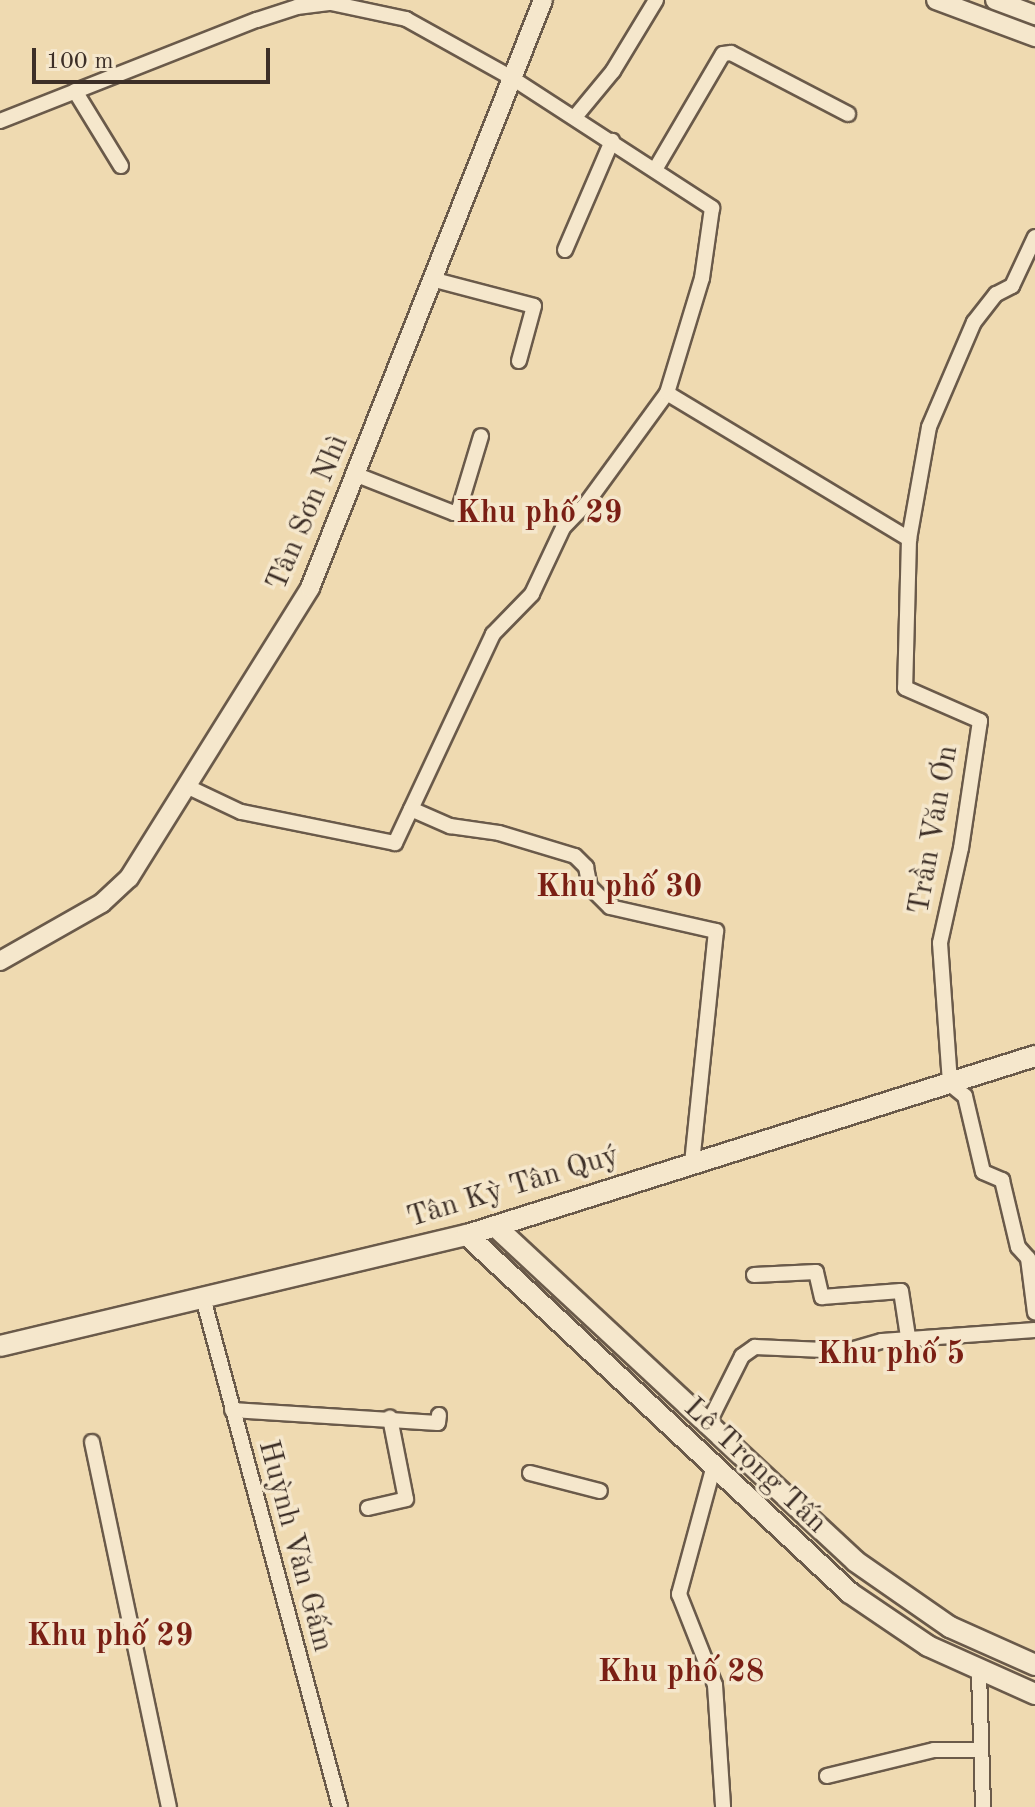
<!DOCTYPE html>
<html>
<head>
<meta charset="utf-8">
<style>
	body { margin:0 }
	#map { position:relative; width:1035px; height:1807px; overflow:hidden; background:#efdab1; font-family:"Old Standard TT",serif }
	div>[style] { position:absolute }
	.roads { filter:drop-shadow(2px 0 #6a5a4a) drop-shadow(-2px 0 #6a5a4a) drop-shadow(0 2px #6a5a4a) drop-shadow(0 -2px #6a5a4a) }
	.minor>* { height:14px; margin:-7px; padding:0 7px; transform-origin:7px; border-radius:7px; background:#f5e7cc }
	.tertiary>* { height:18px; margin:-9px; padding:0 9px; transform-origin:9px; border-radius:9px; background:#f5e7cc }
	.secondary>* { height:20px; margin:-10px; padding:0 10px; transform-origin:10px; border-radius:10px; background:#f5e7cc }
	span { translate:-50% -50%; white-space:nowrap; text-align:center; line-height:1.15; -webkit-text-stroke:7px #f5e7cc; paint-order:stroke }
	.street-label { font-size:30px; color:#3d2f27 }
	.neighbourhood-label { font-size:32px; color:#7a1f14; font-weight:700 }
	.scale { position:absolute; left:32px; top:48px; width:238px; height:36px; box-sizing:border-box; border:4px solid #3d2f27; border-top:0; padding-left:10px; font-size:24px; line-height:28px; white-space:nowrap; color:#3d2f27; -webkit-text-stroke:6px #f5e7cc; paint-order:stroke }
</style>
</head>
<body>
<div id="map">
	<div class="roads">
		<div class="minor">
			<i style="left:75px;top:91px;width:88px;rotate:58.5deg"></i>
			<i style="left:575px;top:117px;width:60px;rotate:-50.4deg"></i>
			<i style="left:613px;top:71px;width:83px;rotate:-58.8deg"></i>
			<i style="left:0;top:121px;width:276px;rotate:-21.5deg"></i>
			<i style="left:257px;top:20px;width:42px;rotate:-18deg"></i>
			<i style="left:297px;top:7px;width:34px;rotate:-7deg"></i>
			<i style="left:331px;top:3px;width:77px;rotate:12deg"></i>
			<i style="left:406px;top:19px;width:121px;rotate:29.1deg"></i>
			<i style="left:512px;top:78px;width:239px;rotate:33deg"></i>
			<i style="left:712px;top:208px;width:71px;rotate:98.1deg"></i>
			<i style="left:702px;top:278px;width:120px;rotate:106.9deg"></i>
			<i style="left:667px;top:393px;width:137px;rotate:126.1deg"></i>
			<i style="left:586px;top:504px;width:33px;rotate:134deg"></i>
			<i style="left:563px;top:528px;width:73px;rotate:115.2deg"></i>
			<i style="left:532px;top:594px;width:56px;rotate:134.3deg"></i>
			<i style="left:493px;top:634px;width:231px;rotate:115.1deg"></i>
			<i style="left:395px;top:843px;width:157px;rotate:-168.6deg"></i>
			<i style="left:241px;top:812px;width:59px;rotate:-154.7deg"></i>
			<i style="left:656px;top:168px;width:132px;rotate:-59.6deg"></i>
			<i style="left:723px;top:54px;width:8px;rotate:-7deg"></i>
			<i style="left:731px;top:53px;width:132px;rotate:27.5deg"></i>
			<i style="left:1035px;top:237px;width:54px;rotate:115.1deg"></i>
			<i style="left:1012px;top:286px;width:18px;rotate:153deg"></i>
			<i style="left:996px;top:294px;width:36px;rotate:128deg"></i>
			<i style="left:974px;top:322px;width:114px;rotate:113.2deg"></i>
			<i style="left:929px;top:427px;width:114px;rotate:100.1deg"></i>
			<i style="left:909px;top:539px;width:149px;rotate:91.5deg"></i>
			<i style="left:905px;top:688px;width:82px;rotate:23.7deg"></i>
			<i style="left:980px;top:721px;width:128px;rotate:98.5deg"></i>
			<i style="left:961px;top:848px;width:97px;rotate:102.5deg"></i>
			<i style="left:940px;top:943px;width:141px;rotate:85.9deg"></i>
			<i style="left:950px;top:1084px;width:19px;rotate:39deg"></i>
			<i style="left:965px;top:1096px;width:78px;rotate:76.7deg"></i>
			<i style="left:983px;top:1172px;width:21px;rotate:23deg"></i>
			<i style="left:1002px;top:1180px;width:69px;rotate:76.6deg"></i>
			<i style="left:1018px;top:1247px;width:15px;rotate:48deg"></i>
			<i style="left:1028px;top:1258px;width:55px;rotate:82.7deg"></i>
			<i style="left:565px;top:250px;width:119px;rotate:-66.7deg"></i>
			<i style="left:435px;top:280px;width:102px;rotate:14.7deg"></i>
			<i style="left:534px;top:306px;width:57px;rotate:105.3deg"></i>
			<i style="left:667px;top:393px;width:283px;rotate:31.1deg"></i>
			<i style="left:357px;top:475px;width:104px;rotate:21.4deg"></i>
			<i style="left:454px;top:513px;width:6px;rotate:-39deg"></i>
			<i style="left:459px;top:509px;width:76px;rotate:-73.2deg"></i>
			<i style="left:411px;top:809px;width:43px;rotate:23.6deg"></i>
			<i style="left:450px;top:826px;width:49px;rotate:8.1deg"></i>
			<i style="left:499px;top:833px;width:79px;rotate:16.8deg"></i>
			<i style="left:575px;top:856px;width:16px;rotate:45deg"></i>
			<i style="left:586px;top:867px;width:20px;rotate:79deg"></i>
			<i style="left:590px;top:887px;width:28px;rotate:45deg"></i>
			<i style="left:610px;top:907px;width:109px;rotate:12.8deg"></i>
			<i style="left:716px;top:931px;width:234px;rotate:95.9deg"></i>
			<i style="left:754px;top:1275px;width:62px;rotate:-2.8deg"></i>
			<i style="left:816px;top:1272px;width:26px;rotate:77deg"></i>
			<i style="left:822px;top:1297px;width:79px;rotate:-4.3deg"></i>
			<i style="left:901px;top:1291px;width:53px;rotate:81.3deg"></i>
			<i style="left:203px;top:1298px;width:527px;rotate:74.94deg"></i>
			<i style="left:232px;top:1410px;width:206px;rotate:3.6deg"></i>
			<i style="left:438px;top:1423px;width:8px;rotate:-83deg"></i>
			<i style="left:707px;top:1426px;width:78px;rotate:-63.4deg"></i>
			<i style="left:742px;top:1356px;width:16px;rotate:-35deg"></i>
			<i style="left:755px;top:1347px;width:92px;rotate:2.5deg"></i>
			<i style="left:847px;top:1351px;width:36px;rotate:-16deg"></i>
			<i style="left:882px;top:1341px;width:153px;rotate:-4.1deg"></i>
			<i style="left:92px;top:1442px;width:373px;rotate:78.1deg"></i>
			<i style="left:713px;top:1469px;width:130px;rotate:105.2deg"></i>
			<i style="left:679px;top:1594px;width:98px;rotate:68.4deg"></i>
			<i style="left:715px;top:1685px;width:122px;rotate:86.2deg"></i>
			<i style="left:530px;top:1473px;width:72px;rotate:14.4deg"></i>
			<i style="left:368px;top:1508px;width:39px;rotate:-13deg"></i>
			<i style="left:406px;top:1499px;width:83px;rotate:-101.2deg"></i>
			<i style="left:979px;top:1672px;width:135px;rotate:88.3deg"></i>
			<i style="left:827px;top:1776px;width:110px;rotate:-13.7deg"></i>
			<i style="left:934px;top:1750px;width:47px"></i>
		</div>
		<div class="tertiary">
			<i style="left:936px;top:0;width:106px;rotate:20.5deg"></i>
			<i style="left:995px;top:0;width:43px;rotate:20.6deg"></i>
			<i style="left:0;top:961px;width:117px;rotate:-29.6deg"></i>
			<i style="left:102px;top:903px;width:37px;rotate:-43deg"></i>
			<i style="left:129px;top:878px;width:342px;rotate:-58deg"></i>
			<i style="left:310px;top:588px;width:632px;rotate:-68.38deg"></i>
		</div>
		<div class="secondary">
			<i style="left:496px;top:1227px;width:490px;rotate:42.9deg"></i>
			<i style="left:855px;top:1561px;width:116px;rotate:34.8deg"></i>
			<i style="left:950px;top:1627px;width:93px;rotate:24.1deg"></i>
			<i style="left:467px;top:1235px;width:524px;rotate:43.07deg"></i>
			<i style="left:850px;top:1593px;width:94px;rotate:34.2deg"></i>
			<i style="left:928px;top:1646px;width:117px;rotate:24.2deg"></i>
			<i style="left:0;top:1346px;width:480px;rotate:-13.4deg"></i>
			<i style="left:467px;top:1235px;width:596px;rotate:-17.49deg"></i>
		</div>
	</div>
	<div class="street-label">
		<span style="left:308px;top:513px;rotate:-67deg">Tân Sơn Nhì</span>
		<span style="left:934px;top:830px;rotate:-80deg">Trần Văn Ơn</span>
		<span style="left:513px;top:1187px;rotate:-17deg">Tân Kỳ Tân Quý</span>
		<span style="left:755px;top:1466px;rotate:43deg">Lê Trọng Tấn</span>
		<span style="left:295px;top:1546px;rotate:75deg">Huỳnh Văn Gấm</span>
	</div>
	<div class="neighbourhood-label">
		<span style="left:539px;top:514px">Khu phố 29</span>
		<span style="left:619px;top:888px">Khu phố 30</span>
		<span style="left:891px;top:1355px">Khu phố 5</span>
		<span style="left:110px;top:1637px">Khu phố 29</span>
		<span style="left:681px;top:1673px">Khu phố 28</span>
	</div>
	<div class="scale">100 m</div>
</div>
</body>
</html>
